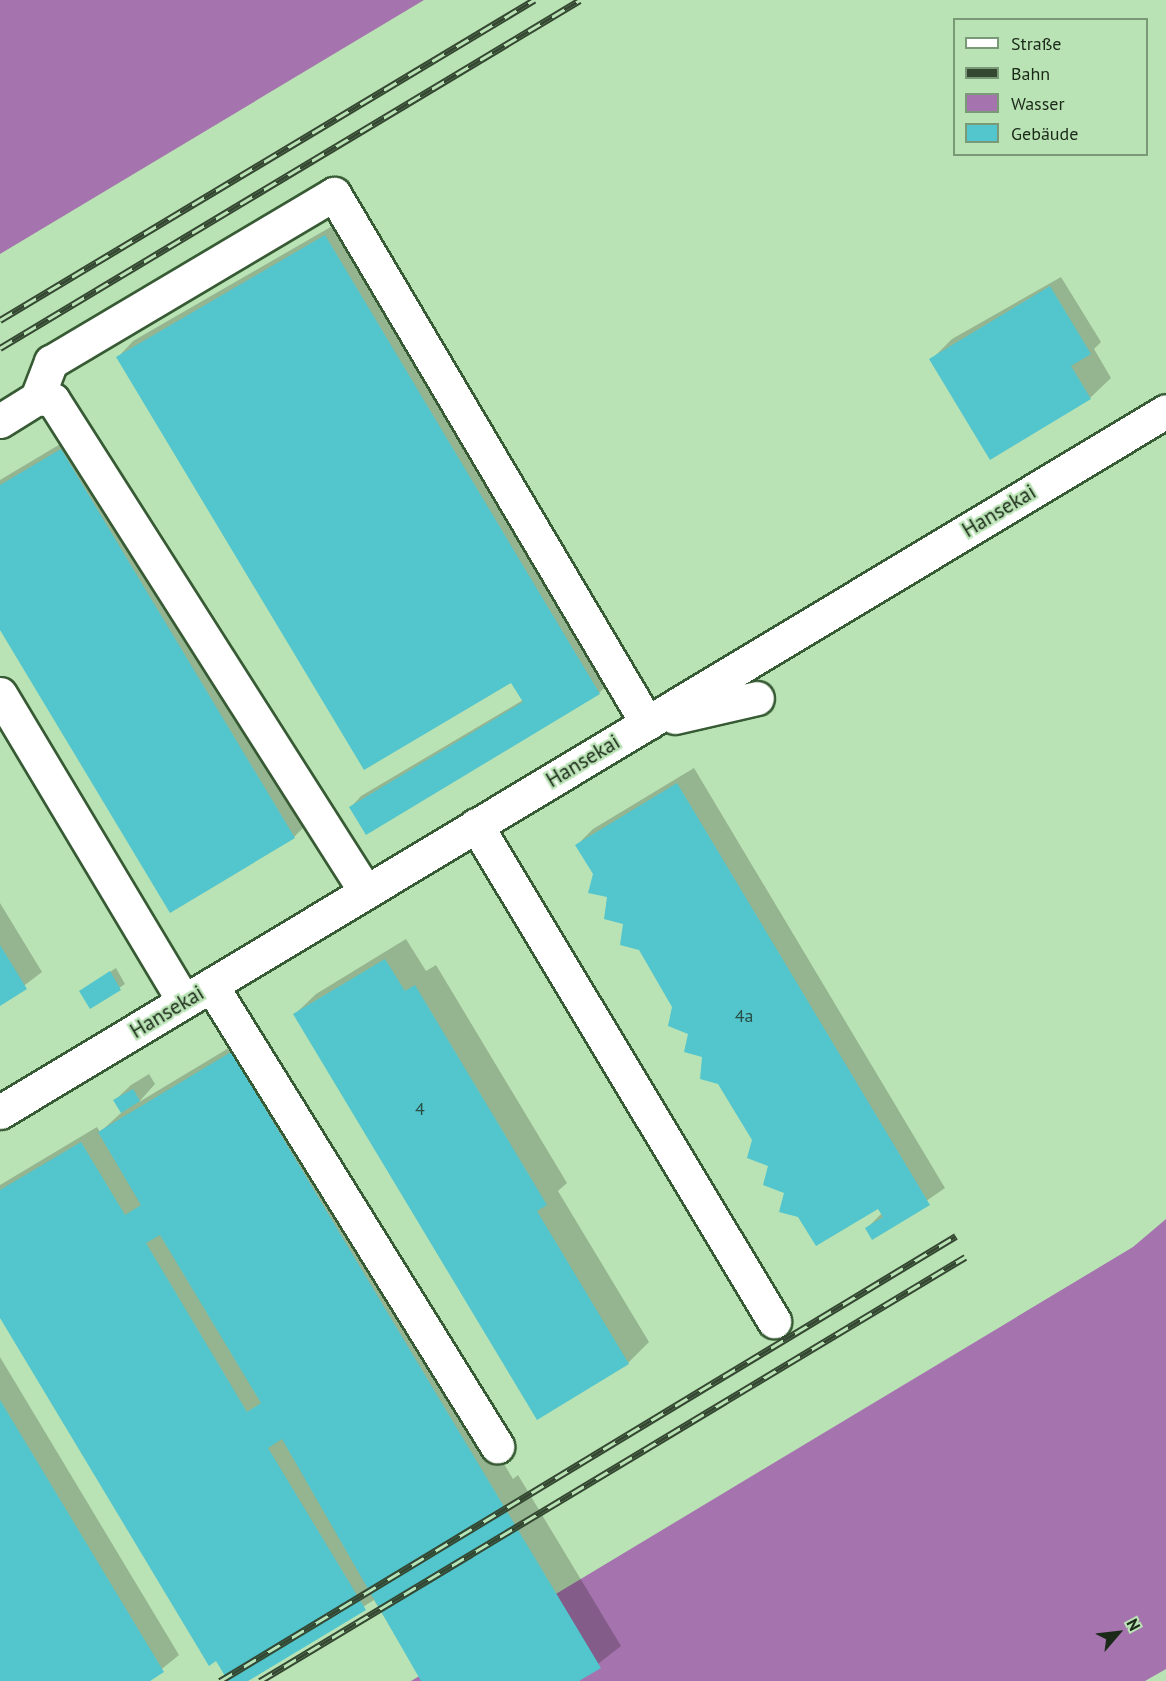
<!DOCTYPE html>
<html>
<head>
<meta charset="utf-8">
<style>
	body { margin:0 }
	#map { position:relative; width:1166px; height:1681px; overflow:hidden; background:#bae3b5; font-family:"PT Sans",sans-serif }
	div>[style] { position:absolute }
	.water>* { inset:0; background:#a573ad }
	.shadow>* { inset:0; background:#0003 }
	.building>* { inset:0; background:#53c5cd }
	.roads { filter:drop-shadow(2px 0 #375b34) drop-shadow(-2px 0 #375b34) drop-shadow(0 2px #375b34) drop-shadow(0 -2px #375b34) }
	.minor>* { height:33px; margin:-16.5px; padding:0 16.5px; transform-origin:16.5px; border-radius:16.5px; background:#fff }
	.rail>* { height:7px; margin-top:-3.5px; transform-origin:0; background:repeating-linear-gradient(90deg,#bae3b5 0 14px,#344731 0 28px); box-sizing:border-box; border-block:2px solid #344731 }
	span { translate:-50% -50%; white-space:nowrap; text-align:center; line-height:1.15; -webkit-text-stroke:4.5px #bae3b5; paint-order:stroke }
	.number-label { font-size:18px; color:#285045 }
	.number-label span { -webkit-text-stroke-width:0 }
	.street-label { font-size:21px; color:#1a2918 }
	.legend { position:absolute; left:953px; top:18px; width:195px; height:138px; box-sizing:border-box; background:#bae3b5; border:2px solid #7a9976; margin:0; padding:8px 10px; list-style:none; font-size:18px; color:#1a2918 }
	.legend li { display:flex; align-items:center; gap:12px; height:30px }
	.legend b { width:30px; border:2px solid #7a9976 }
	.north { position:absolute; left:1088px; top:1603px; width:60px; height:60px; -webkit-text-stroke:4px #bae3b5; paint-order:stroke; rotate:62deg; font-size:16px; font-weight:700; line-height:24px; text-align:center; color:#1a2918 }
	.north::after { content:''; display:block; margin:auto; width:21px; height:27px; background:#1a2918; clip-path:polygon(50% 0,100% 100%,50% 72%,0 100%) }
</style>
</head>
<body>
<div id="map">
	<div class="water">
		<i style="clip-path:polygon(0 0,424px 0,0 254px)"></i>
		<i style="clip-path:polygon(1166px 1219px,1166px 1669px,1145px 1681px,411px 1681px,1133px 1247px)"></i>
	</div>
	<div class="shadow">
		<i style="clip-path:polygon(341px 221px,615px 677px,599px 693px,366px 833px,351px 807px,361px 796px,523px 700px,511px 681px,118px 357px,133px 341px)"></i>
		<i style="clip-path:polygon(1061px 277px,1101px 342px,1094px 349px,1111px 378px,1090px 398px,931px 360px,952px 339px)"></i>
		<i style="clip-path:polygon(77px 434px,310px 821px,294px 837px,0 627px,0 480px)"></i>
		<i style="clip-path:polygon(694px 768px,945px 1188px,873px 1238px,867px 1228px,882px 1213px,878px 1207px,785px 1192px,577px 845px,593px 829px)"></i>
		<i style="clip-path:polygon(0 903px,42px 972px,0 1004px)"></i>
		<i style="clip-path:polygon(406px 939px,426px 971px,436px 965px,567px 1183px,558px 1191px,649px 1342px,628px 1363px,295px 1014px,316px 994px)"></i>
		<i style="clip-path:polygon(116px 968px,125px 984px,91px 1007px,81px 991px)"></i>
		<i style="clip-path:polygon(247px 1037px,513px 1479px,518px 1475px,621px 1646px,576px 1681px,423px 1681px,374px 1600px,245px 1681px,230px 1681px,0 1315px,0 1185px,97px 1127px,100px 1132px,122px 1112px,115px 1100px,131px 1085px,149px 1074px,155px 1084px,139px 1102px)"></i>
		<i style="clip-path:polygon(0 1357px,179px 1655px,147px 1681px,0 1681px)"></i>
	</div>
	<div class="building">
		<i style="clip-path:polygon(325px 235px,600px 694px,366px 835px,349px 807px,523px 702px,511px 683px,364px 770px,116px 357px)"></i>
		<i style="clip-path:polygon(1050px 286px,1091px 354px,1071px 366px,1091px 399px,990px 460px,929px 359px)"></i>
		<i style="clip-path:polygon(61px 449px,295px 838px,170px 913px,0 630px,0 485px)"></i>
		<i style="clip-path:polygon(677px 783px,930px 1205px,872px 1240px,865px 1228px,883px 1217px,878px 1209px,816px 1246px,798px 1217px,779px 1212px,784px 1193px,763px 1185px,768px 1166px,747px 1158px,752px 1140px,718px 1084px,700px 1079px,702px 1057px,684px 1052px,688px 1034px,668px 1026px,672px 1007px,639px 950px,620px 945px,623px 924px,604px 919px,607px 897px,588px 893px,593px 874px,575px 845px)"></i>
		<i style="clip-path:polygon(0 945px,27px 989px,0 1006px)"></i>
		<i style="clip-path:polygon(385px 959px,405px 991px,415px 985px,547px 1205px,537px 1211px,629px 1364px,537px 1420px,293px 1014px)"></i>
		<i style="clip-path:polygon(110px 971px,121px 990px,90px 1009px,79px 991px)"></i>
		<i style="clip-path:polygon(evenodd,231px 1052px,601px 1668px,579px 1681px,421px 1681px,282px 1439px,268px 1448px,366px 1610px,248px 1681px,228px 1681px,216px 1661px,209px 1666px,0 1318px,0 1190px,81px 1142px,125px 1215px,141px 1205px,98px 1132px,231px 1052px,160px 1235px,261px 1403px,247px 1412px,146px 1243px,160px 1235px)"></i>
		<i style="clip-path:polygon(133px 1089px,140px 1101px,121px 1113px,113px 1100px)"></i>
		<i style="clip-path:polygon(0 1400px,164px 1672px,150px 1681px,0 1681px)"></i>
	</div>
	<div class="roads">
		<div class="minor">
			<i style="left:37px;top:398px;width:16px;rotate:7deg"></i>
			<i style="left:53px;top:400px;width:583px;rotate:57.54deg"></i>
			<i style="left:0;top:421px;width:44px;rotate:-31.9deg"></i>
			<i style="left:37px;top:398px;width:39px;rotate:-69deg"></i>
			<i style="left:51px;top:362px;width:329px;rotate:-30.7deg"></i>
			<i style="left:334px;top:194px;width:615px;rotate:59.39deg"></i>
			<i style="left:0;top:694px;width:358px;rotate:59.1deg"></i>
			<i style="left:675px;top:717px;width:84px;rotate:-13deg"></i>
			<i style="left:476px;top:825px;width:579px;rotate:59deg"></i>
			<i style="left:211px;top:985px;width:543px;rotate:58.18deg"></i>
			<i style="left:0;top:1112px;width:1360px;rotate:-31.01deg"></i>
		</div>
	</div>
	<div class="rail">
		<i style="left:0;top:320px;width:623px;rotate:-30.93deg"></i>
		<i style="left:0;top:348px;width:676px;rotate:-30.96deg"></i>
		<i style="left:220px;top:1681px;width:860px;rotate:-31.16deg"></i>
		<i style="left:260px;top:1681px;width:823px;rotate:-31.02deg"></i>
	</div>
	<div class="number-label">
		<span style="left:744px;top:1016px">4a</span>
		<span style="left:420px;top:1109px">4</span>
	</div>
	<div class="street-label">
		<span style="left:999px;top:511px;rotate:-31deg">Hansekai</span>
		<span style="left:583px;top:761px;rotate:-31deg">Hansekai</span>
		<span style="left:167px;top:1012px;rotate:-31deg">Hansekai</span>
	</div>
	<ul class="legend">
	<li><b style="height:8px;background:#fff"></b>Straße</li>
	<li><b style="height:8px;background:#344731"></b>Bahn</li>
	<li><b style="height:16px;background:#a573ad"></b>Wasser</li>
	<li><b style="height:16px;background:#53c5cd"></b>Gebäude</li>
	</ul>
	<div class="north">N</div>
</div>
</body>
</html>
